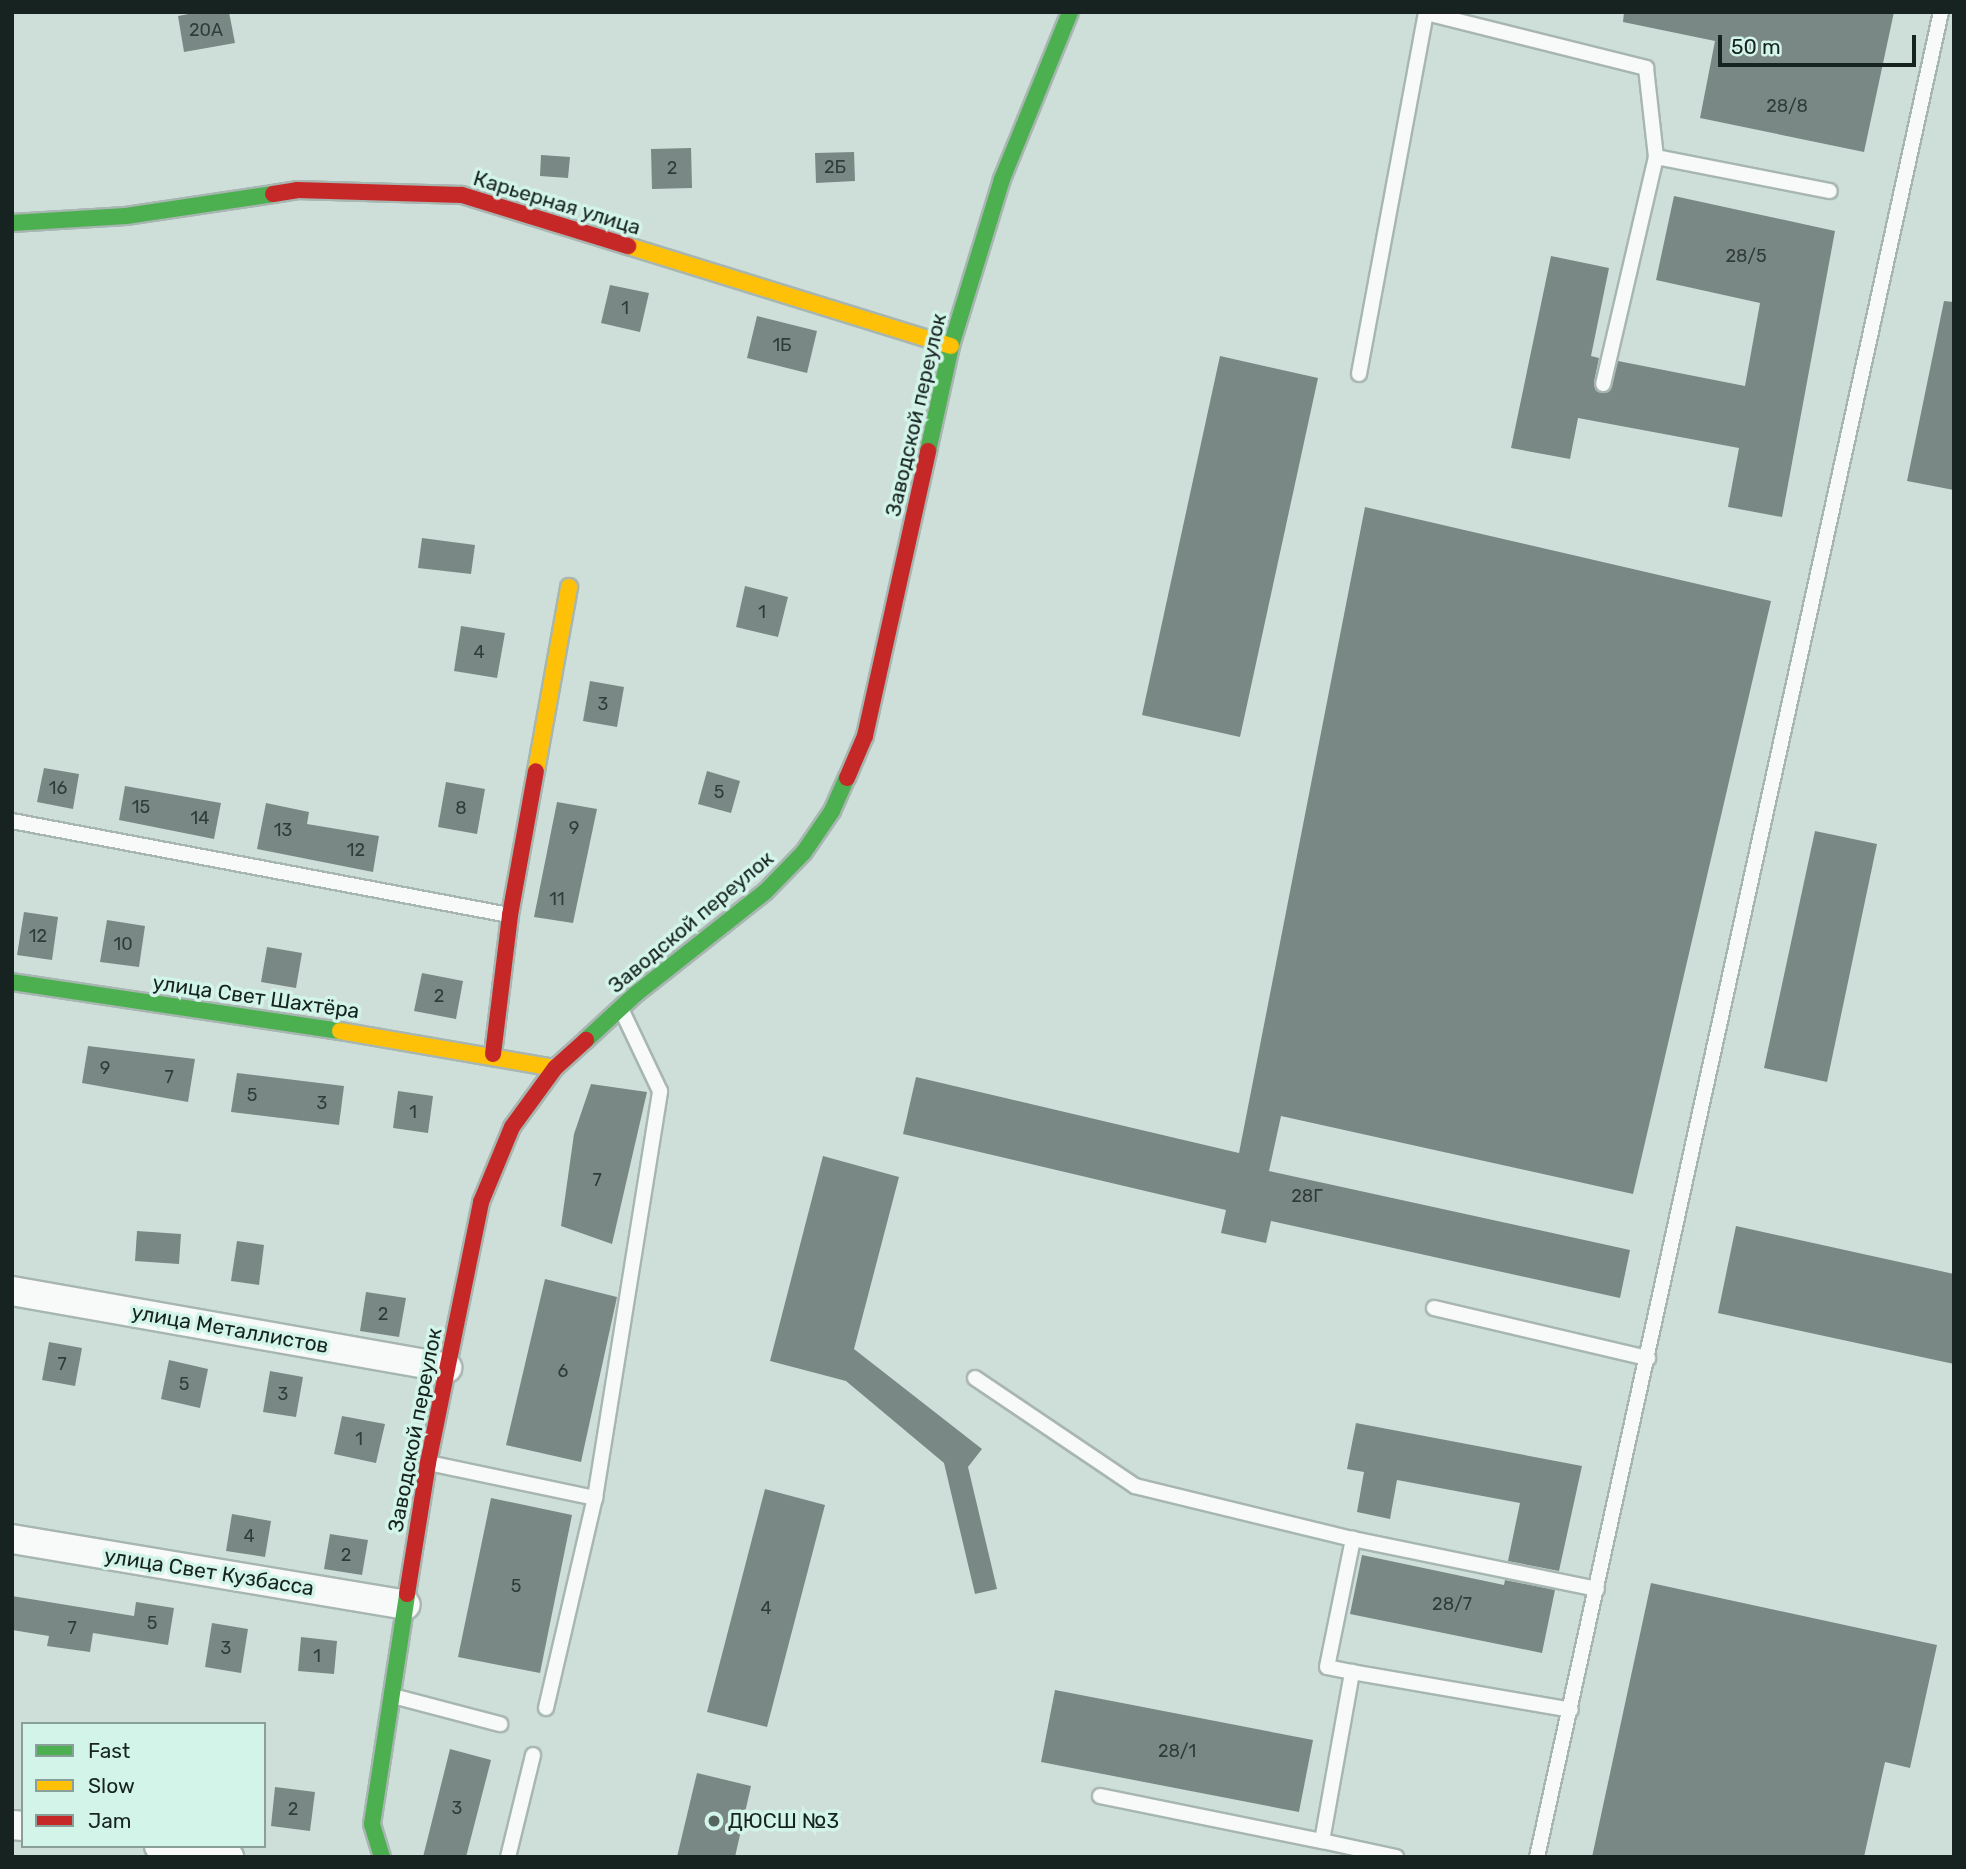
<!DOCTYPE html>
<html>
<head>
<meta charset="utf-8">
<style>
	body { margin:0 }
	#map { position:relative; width:1966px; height:1869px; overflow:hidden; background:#cedfd9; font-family:Rubik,sans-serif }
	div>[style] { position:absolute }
	.building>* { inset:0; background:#7a8885 }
	.roads { filter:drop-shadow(2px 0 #a8b6b1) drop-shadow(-2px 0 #a8b6b1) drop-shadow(0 2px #a8b6b1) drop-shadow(0 -2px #a8b6b1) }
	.lane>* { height:14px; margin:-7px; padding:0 7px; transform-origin:7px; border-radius:7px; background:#f8faf9 }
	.street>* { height:28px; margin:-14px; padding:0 14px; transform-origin:14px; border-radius:14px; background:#f8faf9 }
	.fast>* { height:16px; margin:-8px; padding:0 8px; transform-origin:8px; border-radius:8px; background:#4caf50 }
	.slow>* { height:16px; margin:-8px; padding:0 8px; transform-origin:8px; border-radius:8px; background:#ffc107 }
	.jam>* { height:16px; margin:-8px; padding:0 8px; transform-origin:8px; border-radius:8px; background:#c62828 }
	.dots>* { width:19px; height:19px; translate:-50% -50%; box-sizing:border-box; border:4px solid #d3f4e9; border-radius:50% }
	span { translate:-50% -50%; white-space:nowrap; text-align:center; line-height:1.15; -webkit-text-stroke:7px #d3f4e9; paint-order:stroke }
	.number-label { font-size:18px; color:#303c39 }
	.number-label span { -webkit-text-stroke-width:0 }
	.street-label { font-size:21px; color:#172320 }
	.poi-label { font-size:21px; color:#172320 }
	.left { translate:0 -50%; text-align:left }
	.frame { position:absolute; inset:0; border:14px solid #172320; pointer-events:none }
	.legend { position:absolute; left:21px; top:1722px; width:245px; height:126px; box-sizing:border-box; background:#d3f4e9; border:2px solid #88a099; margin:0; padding:9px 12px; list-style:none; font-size:21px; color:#172320 }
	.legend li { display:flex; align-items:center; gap:14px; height:35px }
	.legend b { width:35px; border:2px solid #88a099 }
	.scale { position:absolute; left:1718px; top:35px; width:198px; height:32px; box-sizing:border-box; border:4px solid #172320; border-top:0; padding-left:9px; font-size:21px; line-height:24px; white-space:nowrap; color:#172320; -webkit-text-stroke:5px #d3f4e9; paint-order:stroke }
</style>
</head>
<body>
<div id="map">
	<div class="building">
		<i style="clip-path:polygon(199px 12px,229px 12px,235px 43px,184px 52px,178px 16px)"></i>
		<i style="clip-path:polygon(1624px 12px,1894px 12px,1864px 152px,1700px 118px,1715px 41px,1623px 22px)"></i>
		<i style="clip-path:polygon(691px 148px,692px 188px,652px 189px,651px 149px)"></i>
		<i style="clip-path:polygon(854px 152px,855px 181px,816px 183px,815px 153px)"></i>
		<i style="clip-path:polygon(541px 155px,570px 157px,568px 178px,540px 176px)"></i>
		<i style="clip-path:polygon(1674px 196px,1835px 231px,1782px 517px,1728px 507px,1739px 448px,1578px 418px,1570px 459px,1511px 448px,1551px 256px,1609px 268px,1591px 356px,1599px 358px,1594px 382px,1597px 391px,1610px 390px,1618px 361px,1745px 386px,1760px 303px,1656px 280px)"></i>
		<i style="clip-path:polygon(610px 285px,649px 293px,640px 332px,601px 323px)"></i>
		<i style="clip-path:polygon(1944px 301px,1954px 302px,1954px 490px,1907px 481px)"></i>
		<i style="clip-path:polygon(757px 316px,817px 331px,807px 373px,747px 358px)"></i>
		<i style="clip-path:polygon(1220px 356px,1318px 378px,1240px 737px,1142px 715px)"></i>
		<i style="clip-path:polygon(1365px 507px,1771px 601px,1633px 1194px,1281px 1116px,1269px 1171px,1630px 1250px,1620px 1298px,1271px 1221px,1266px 1243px,1221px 1233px,1226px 1210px,903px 1134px,916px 1077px,1239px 1153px)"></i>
		<i style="clip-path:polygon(422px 538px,475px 545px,471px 574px,418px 568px)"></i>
		<i style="clip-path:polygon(745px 586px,788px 597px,778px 637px,736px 627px)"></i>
		<i style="clip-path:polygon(461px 626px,505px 633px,497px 678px,454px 671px)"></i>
		<i style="clip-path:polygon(590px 681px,624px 687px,617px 727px,583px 721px)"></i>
		<i style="clip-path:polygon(44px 768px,79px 774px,73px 809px,37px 802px)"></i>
		<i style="clip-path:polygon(707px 771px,740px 781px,731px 813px,698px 804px)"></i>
		<i style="clip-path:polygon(446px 782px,485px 789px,477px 834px,438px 827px)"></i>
		<i style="clip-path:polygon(125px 786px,221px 803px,214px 839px,119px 820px)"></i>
		<i style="clip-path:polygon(557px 802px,597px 809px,573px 923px,534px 917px)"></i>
		<i style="clip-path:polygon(266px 803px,309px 812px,307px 824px,379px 836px,373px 872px,257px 849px)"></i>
		<i style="clip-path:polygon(1815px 831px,1877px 844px,1827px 1082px,1764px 1068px)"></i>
		<i style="clip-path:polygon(24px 912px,58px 917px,52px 960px,17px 955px)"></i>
		<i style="clip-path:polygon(107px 920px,145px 926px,139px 967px,100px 962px)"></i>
		<i style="clip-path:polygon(267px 947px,302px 953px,296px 988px,261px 982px)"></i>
		<i style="clip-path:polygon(422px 973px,463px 981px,456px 1019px,414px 1011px)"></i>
		<i style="clip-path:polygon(88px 1046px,195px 1059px,188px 1102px,82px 1083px)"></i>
		<i style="clip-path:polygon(237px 1073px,344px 1086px,339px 1125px,231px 1112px)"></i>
		<i style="clip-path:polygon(591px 1084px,647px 1092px,612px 1244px,561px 1226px,574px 1134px)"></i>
		<i style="clip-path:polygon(398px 1091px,433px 1096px,428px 1133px,393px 1128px)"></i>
		<i style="clip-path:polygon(823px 1156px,899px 1177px,854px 1349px,982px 1449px,968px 1467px,997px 1589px,975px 1594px,944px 1463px,846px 1381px,770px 1361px)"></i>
		<i style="clip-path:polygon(1736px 1226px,1954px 1274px,1954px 1364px,1718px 1313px)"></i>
		<i style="clip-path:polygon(137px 1231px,181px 1234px,179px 1264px,135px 1261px)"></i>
		<i style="clip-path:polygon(237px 1241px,264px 1245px,259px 1285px,231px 1281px)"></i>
		<i style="clip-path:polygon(545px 1279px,617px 1297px,581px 1462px,506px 1445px)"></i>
		<i style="clip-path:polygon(366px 1292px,406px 1298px,399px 1337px,360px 1331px)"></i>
		<i style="clip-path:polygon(49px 1342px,82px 1348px,75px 1386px,42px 1380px)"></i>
		<i style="clip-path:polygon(169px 1360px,208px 1369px,200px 1408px,161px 1399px)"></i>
		<i style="clip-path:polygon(270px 1371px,303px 1377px,296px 1417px,263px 1412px)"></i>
		<i style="clip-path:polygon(342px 1416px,385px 1424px,376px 1463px,334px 1454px)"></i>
		<i style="clip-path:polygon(1356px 1423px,1582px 1466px,1559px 1571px,1508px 1561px,1520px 1503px,1397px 1480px,1390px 1519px,1357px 1512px,1364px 1472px,1347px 1469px)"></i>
		<i style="clip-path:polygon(765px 1489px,825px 1505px,767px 1727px,707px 1712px)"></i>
		<i style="clip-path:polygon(491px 1498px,572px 1515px,540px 1673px,458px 1657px)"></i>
		<i style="clip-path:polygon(232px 1514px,271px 1521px,265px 1557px,226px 1551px)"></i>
		<i style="clip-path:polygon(330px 1534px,368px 1540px,362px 1575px,324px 1569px)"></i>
		<i style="clip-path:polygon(1362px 1555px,1504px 1585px,1505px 1580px,1555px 1590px,1542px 1653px,1350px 1614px)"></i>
		<i style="clip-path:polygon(1651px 1583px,1937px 1645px,1910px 1768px,1885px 1762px,1864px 1857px,1592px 1857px)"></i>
		<i style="clip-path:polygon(12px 1596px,134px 1616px,136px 1602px,174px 1608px,168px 1645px,93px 1633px,90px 1652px,47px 1646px,49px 1636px,12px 1630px)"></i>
		<i style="clip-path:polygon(212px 1623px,248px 1629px,241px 1673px,205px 1667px)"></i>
		<i style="clip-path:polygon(301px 1637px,337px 1641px,334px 1674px,298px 1671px)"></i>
		<i style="clip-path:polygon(1055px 1690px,1313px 1740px,1299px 1812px,1041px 1762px)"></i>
		<i style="clip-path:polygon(450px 1749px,491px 1760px,466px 1857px,423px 1857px)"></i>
		<i style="clip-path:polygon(697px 1773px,751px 1786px,735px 1857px,677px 1857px)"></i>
		<i style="clip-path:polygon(275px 1787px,315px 1792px,310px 1831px,271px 1826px)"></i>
	</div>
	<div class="roads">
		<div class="lane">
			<i style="left:1426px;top:13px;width:227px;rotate:14deg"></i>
			<i style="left:1646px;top:68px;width:90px;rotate:83.6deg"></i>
			<i style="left:1656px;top:157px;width:233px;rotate:103.1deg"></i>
			<i style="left:1656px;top:157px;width:177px;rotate:11.1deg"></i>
			<i style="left:1359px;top:374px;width:368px;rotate:-79.5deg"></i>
			<i style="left:12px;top:821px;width:506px;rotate:10.71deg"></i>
			<i style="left:1434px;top:1308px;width:220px;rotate:13.2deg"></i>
			<i style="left:975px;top:1378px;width:193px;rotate:34deg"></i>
			<i style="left:1135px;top:1486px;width:224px;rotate:13.7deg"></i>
			<i style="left:429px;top:1463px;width:170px;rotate:11.9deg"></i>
			<i style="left:1352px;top:1672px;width:25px;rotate:-169deg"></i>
			<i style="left:1327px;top:1667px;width:131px;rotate:-78.5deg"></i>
			<i style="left:1353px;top:1539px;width:249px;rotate:11.6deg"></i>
			<i style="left:393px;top:1696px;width:111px;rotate:14.7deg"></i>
			<i style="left:546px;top:1708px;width:216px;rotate:-76.9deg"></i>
			<i style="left:595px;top:1498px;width:412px;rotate:-80.9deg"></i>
			<i style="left:660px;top:1091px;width:91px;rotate:-115.4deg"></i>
			<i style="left:1100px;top:1796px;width:227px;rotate:11.5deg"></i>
			<i style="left:1322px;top:1841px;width:172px;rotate:-79.9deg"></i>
			<i style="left:1352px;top:1672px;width:222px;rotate:9.8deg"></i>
			<i style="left:1322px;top:1841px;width:76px;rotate:12.2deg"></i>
			<i style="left:508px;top:1857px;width:105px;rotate:-76.2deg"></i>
			<i style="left:1537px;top:1857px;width:1889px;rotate:-77.65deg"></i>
		</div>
		<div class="street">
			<i style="left:12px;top:1291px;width:442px;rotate:10deg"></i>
			<i style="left:12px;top:1539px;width:399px;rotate:9.5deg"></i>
			<i style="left:12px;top:1825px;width:11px;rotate:5deg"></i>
			<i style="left:159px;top:1846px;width:71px;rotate:8.9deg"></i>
		</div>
		<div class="fast">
			<i style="left:12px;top:223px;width:114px;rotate:-3.5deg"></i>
			<i style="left:126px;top:216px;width:149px;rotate:-8.5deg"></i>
			<i style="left:928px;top:451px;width:107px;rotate:-77.6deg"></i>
			<i style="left:951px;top:346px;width:175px;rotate:-73deg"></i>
			<i style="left:1002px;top:179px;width:180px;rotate:-67.8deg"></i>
			<i style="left:12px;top:982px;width:332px;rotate:8.5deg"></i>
			<i style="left:586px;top:1040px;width:69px;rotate:-42.7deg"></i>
			<i style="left:637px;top:993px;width:164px;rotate:-38.3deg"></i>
			<i style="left:766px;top:891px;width:54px;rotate:-45.7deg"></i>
			<i style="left:804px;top:852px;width:50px;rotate:-55.7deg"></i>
			<i style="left:832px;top:811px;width:36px;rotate:-66deg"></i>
			<i style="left:382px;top:1857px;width:34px;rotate:-107deg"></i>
			<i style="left:372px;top:1824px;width:233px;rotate:-81.3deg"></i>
		</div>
		<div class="slow">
			<i style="left:628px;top:246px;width:338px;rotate:17.2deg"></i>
			<i style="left:536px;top:771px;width:187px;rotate:-79.8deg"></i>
			<i style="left:340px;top:1031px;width:218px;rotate:9.8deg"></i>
		</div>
		<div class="jam">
			<i style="left:273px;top:194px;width:24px;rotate:-9deg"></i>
			<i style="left:297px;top:190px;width:165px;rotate:1.7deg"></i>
			<i style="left:462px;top:195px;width:174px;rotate:17.1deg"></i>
			<i style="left:847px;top:778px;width:46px;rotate:-66.8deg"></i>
			<i style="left:865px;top:736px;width:292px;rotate:-77.5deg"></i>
			<i style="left:493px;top:1054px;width:140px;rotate:-83deg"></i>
			<i style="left:510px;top:915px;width:146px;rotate:-79.8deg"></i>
			<i style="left:407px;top:1594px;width:133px;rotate:-80.9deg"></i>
			<i style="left:428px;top:1463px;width:266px;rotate:-78.5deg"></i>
			<i style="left:481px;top:1202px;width:81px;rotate:-67.5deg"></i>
			<i style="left:512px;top:1127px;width:73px;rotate:-53.9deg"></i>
			<i style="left:555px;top:1068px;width:42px;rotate:-42.1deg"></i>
		</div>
	</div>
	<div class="dots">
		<i style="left:714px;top:1821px;background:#576561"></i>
	</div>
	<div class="number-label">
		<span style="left:206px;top:30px">20А</span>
		<span style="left:1787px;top:106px">28/8</span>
		<span style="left:835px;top:167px">2Б</span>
		<span style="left:672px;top:168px">2</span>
		<span style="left:1746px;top:256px">28/5</span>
		<span style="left:625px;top:308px">1</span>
		<span style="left:782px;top:345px">1Б</span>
		<span style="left:762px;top:612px">1</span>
		<span style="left:479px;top:652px">4</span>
		<span style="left:603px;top:704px">3</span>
		<span style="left:58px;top:788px">16</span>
		<span style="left:719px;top:792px">5</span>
		<span style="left:141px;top:807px">15</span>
		<span style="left:461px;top:808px">8</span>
		<span style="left:200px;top:818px">14</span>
		<span style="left:574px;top:828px">9</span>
		<span style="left:283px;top:830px">13</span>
		<span style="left:356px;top:850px">12</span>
		<span style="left:557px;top:899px">11</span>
		<span style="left:38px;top:936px">12</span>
		<span style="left:123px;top:944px">10</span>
		<span style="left:439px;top:996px">2</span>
		<span style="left:105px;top:1068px">9</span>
		<span style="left:169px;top:1077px">7</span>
		<span style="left:252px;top:1095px">5</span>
		<span style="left:322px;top:1103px">3</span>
		<span style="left:413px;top:1112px">1</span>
		<span style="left:597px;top:1180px">7</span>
		<span style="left:1307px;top:1196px">28Г</span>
		<span style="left:383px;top:1314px">2</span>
		<span style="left:62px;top:1364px">7</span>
		<span style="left:563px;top:1371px">6</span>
		<span style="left:184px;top:1384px">5</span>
		<span style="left:283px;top:1394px">3</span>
		<span style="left:359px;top:1439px">1</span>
		<span style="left:249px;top:1536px">4</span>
		<span style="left:346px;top:1555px">2</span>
		<span style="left:516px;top:1586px">5</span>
		<span style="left:1452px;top:1604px">28/7</span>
		<span style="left:766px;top:1608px">4</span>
		<span style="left:152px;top:1623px">5</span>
		<span style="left:72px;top:1628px">7</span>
		<span style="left:226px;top:1648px">3</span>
		<span style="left:317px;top:1656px">1</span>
		<span style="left:1177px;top:1751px">28/1</span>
		<span style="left:457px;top:1808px">3</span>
		<span style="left:293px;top:1809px">2</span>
	</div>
	<div class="street-label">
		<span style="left:557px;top:203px;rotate:17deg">Карьерная улица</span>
		<span style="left:916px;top:415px;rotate:-77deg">Заводской переулок</span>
		<span style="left:691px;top:922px;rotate:-40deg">Заводской переулок</span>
		<span style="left:256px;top:997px;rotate:8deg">улица Свет Шахтёра</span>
		<span style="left:230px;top:1329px;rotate:10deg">улица Металлистов</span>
		<span style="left:415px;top:1430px;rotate:-79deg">Заводской переулок</span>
		<span style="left:209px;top:1572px;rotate:9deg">улица Свет Кузбасса</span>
	</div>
	<div class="poi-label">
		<span class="left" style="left:728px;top:1821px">ДЮСШ №3</span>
	</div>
	<div class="frame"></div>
	<ul class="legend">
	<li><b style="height:9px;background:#4caf50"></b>Fast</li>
	<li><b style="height:9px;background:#ffc107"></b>Slow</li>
	<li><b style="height:9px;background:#c62828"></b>Jam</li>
	</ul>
	<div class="scale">50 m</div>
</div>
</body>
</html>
